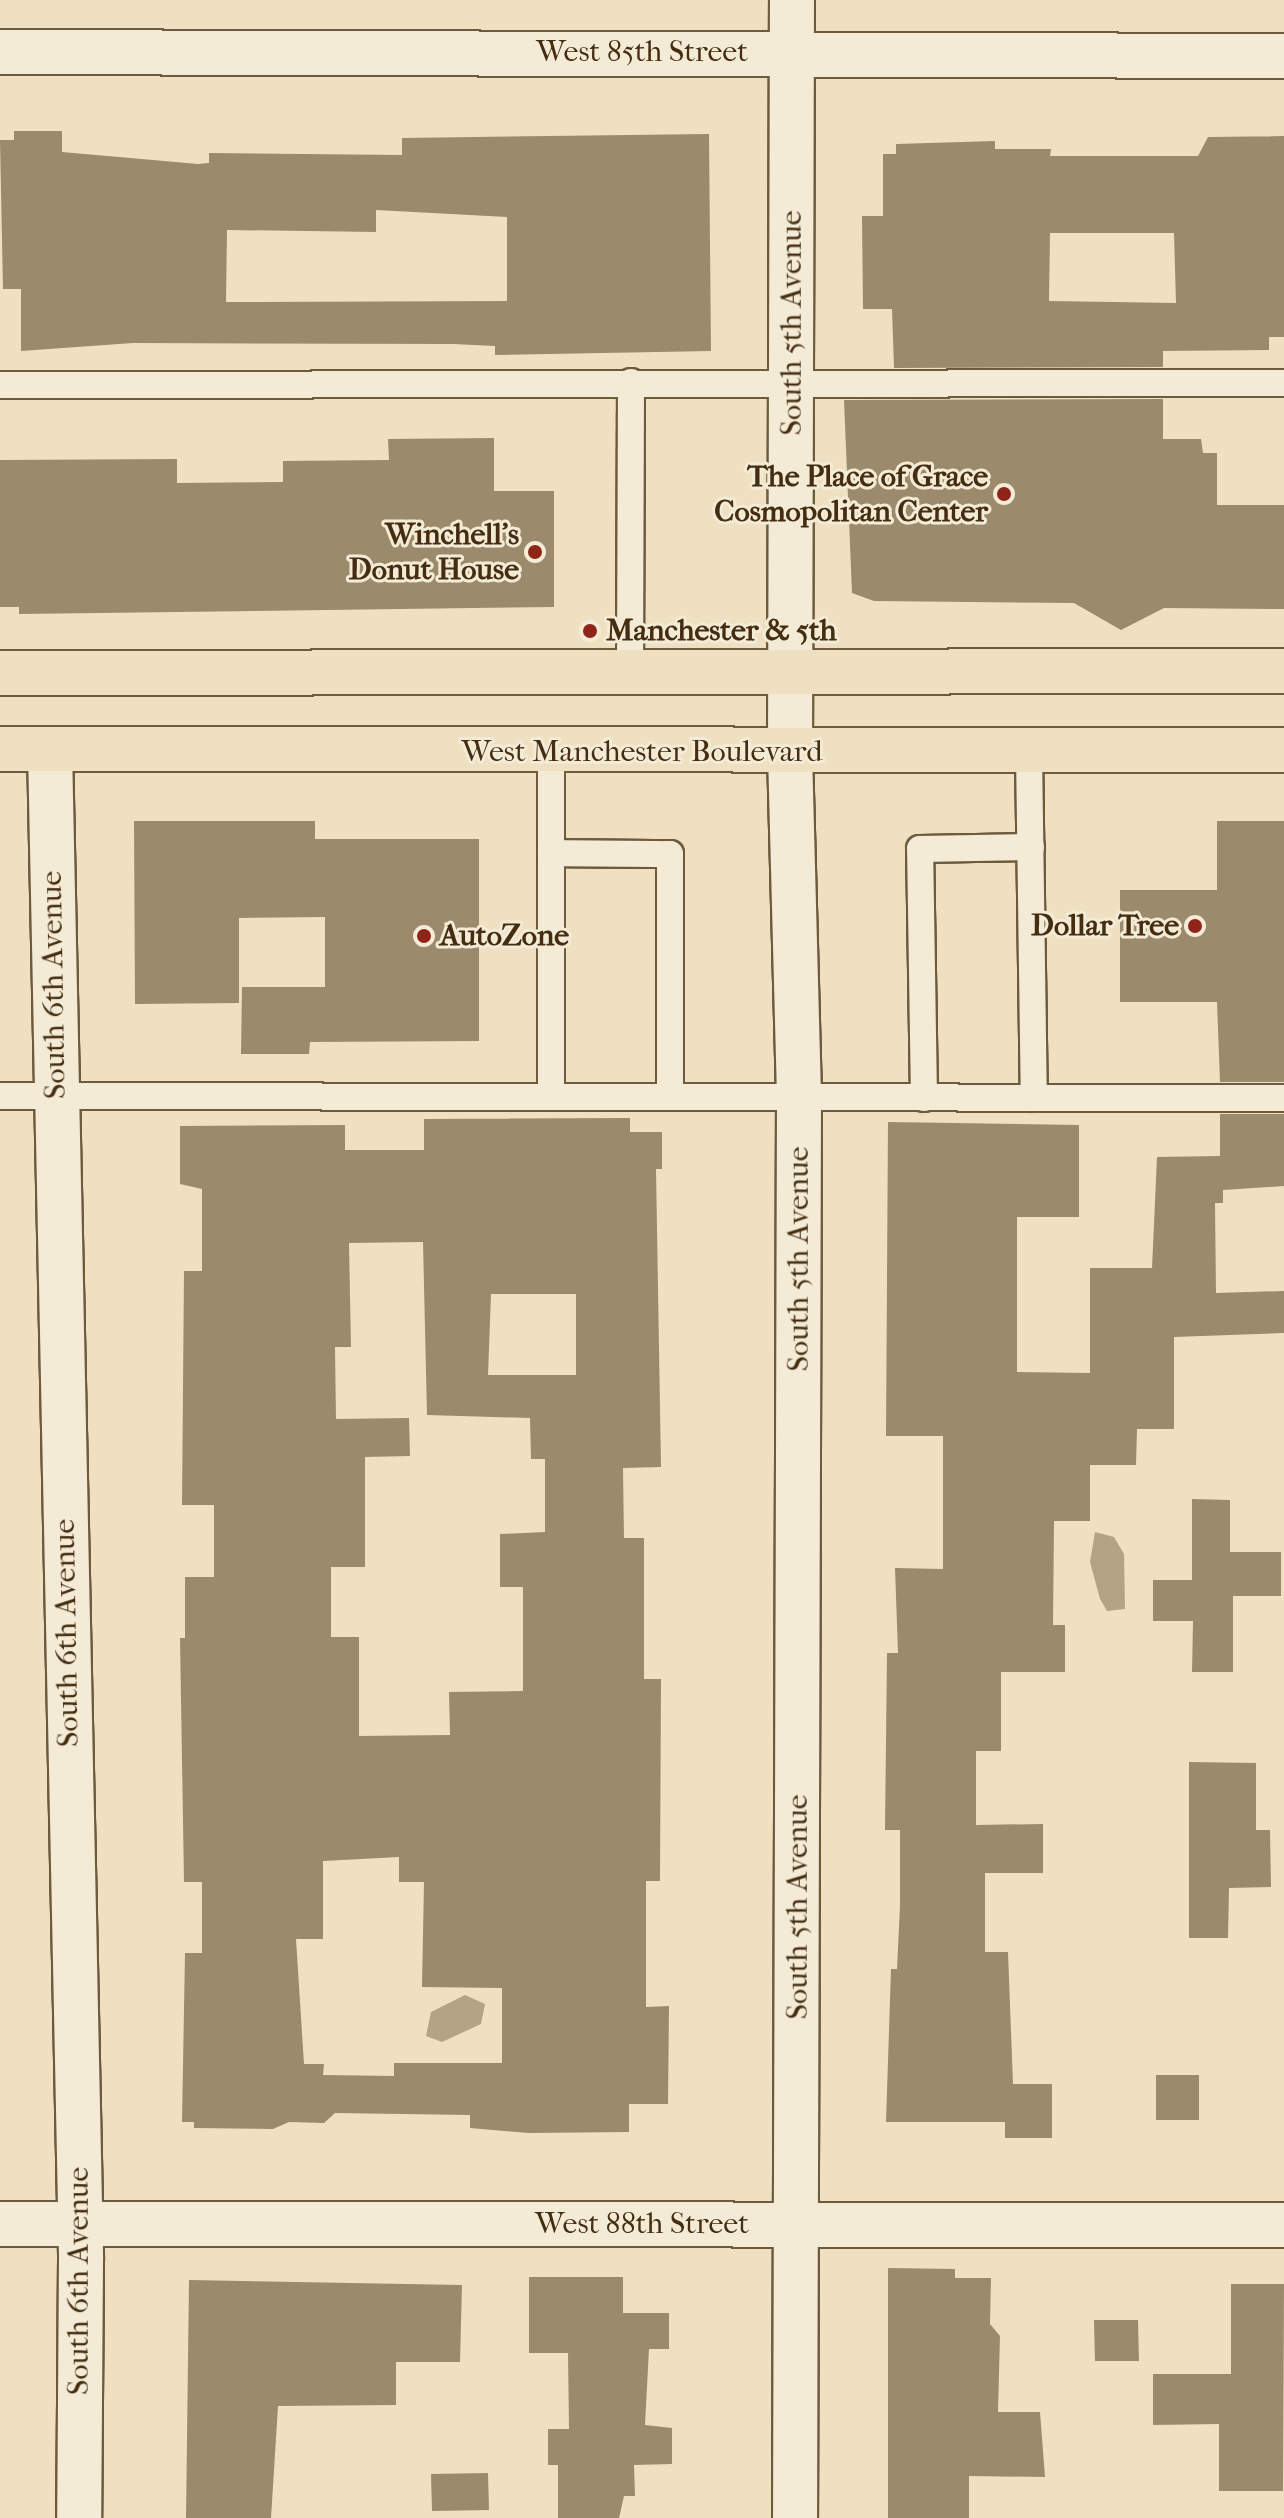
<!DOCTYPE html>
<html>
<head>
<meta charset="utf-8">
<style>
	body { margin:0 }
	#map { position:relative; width:1284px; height:2518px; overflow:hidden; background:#eee0c1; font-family:"IM FELL French Canon",serif }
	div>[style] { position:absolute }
	.water>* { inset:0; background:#b4a385 }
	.building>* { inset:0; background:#9c8a6c }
	.roads { filter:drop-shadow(2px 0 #6e5a3c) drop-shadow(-2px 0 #6e5a3c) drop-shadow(0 2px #6e5a3c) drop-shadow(0 -2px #6e5a3c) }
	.service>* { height:26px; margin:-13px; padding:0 13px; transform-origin:13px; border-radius:13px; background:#f4ebd7 }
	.minor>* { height:44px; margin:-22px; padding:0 22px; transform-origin:22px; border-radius:22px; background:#f4ebd7 }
	.tertiary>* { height:44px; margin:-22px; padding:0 22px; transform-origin:22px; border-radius:22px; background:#f4ebd7 }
	.primary>* { height:44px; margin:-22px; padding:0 22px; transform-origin:22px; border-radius:22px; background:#eee0c1 }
	.dots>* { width:22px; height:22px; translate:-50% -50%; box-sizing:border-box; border:4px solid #f4ebd7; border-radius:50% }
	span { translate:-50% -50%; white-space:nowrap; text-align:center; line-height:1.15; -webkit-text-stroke:6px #f4ebd7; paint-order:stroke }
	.street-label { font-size:30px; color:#442d10 }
	.poi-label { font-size:30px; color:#442d10; font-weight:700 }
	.right { translate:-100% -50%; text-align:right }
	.left { translate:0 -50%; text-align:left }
</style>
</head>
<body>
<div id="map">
	<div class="water">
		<i style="clip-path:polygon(1095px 1532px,1114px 1537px,1124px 1554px,1125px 1609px,1107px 1611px,1100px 1599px,1090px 1562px)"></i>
		<i style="clip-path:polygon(465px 1995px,485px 2004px,481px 2024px,442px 2042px,426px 2036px,431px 2012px)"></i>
	</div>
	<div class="building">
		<i style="clip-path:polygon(evenodd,14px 131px,62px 131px,62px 152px,198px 164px,209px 163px,209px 153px,402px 155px,402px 138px,709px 134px,711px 351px,495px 355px,495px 346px,453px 344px,133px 343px,21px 351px,21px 289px,3px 289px,0 140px,14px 140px,14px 131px,376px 210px,507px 217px,507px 301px,226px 302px,227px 230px,376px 232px,376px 210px)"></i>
		<i style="clip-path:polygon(evenodd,1284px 136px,1284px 337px,1269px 337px,1269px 350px,1163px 351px,1163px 367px,894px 368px,892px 309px,863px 309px,862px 216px,883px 216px,883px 154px,896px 154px,896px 144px,995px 141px,995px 149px,1051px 149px,1050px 156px,1198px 156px,1208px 137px,1284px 136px,1050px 233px,1174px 233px,1176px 303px,1049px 301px,1050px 233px)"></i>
		<i style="clip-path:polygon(1163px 399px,1163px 439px,1201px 439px,1203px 453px,1217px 453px,1217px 505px,1284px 505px,1284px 609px,1164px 608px,1121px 630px,1074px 603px,874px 601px,852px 593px,844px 400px)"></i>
		<i style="clip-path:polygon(494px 438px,494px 491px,554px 491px,554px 607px,19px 614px,19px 607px,0 607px,0 460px,177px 459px,177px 483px,283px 482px,283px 461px,389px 460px,388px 439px)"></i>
		<i style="clip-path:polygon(134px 821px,315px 821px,315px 839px,479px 839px,479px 1041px,310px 1042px,309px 1054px,241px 1054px,242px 987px,325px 987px,325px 917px,239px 918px,239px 1003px,135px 1004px)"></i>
		<i style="clip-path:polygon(1217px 821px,1284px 821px,1284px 1082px,1220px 1082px,1217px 1002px,1120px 1002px,1120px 890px,1217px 890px)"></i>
		<i style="clip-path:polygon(1220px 1114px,1284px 1114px,1284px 1186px,1223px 1190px,1223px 1203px,1215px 1203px,1216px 1293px,1284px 1291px,1284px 1333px,1174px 1337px,1174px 1429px,1137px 1429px,1136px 1465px,1090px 1465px,1090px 1521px,1054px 1521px,1053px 1625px,1065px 1625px,1065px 1672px,1001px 1672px,1001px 1751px,976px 1751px,976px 1825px,1043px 1824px,1043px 1873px,985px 1873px,985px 1952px,1008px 1952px,1013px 2084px,1052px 2084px,1052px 2138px,1005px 2138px,1005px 2122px,886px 2122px,891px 1969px,897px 1969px,900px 1906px,900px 1830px,885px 1830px,887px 1653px,898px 1653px,895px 1568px,943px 1569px,943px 1436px,886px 1436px,888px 1122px,1079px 1125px,1079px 1217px,1017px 1217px,1017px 1372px,1090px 1373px,1090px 1268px,1152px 1268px,1157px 1157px,1220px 1156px)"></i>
		<i style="clip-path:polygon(evenodd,630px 1118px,630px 1132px,662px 1132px,662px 1169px,656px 1169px,661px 1467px,623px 1468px,624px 1538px,644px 1538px,644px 1679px,661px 1679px,660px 1881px,646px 1881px,646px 2007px,669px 2006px,668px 2104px,629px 2104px,629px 2132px,529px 2133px,470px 2128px,470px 2115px,335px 2113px,324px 2123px,289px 2122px,273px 2129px,194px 2128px,194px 2122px,182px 2122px,185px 1953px,202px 1953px,202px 1882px,184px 1882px,180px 1638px,185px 1638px,185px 1577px,214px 1577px,214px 1505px,182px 1505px,184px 1271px,202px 1271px,202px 1189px,180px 1184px,180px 1126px,345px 1125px,345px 1150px,424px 1150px,424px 1119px,630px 1118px,423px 1242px,427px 1415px,530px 1418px,531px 1459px,545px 1459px,545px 1532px,500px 1534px,500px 1587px,523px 1587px,523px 1691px,449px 1692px,450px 1735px,359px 1736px,359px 1637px,331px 1637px,331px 1567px,365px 1567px,365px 1457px,410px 1456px,409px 1418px,336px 1419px,335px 1347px,351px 1347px,349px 1243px,423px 1242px,630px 1118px,491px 1294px,576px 1294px,576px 1375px,488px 1375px,491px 1294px,630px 1118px,399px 1857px,399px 1882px,424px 1882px,422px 1987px,502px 1988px,502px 2063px,394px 2063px,394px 2076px,323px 2075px,324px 2064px,304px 2064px,296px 1939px,323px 1939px,323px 1861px,399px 1857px)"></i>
		<i style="clip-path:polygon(1192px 1499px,1230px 1500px,1230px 1552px,1281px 1552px,1281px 1596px,1233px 1596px,1233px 1672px,1192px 1672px,1193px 1621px,1153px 1621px,1153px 1580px,1192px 1580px)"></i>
		<i style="clip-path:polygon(1189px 1762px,1256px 1763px,1256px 1830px,1270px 1830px,1271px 1887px,1229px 1888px,1228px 1938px,1189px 1938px)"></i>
		<i style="clip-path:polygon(1156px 2075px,1199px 2075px,1199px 2120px,1156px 2120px)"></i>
		<i style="clip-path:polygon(888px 2268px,955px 2269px,955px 2278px,991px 2278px,990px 2324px,1000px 2336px,998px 2412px,1040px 2412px,1045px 2477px,969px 2476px,969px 2518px,888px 2518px)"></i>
		<i style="clip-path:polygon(529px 2277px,623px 2277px,623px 2313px,669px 2313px,669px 2349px,649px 2349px,645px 2425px,672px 2428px,672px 2464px,634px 2465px,635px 2496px,624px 2496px,619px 2518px,558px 2518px,558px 2465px,548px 2465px,548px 2429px,569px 2429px,568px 2353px,529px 2353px)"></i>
		<i style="clip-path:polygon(189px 2280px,462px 2285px,460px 2362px,396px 2362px,396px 2405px,278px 2406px,271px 2518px,186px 2518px)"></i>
		<i style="clip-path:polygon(1231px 2284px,1284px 2284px,1283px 2491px,1219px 2491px,1219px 2424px,1153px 2425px,1153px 2374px,1231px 2374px)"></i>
		<i style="clip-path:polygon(1094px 2320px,1138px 2320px,1139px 2361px,1095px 2361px)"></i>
		<i style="clip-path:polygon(488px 2473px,489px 2510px,432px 2511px,431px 2474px)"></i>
	</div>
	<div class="roads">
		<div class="service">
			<i style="left:0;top:385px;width:1284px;rotate:-0.09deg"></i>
			<i style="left:630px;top:673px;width:291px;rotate:-89.8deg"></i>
			<i style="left:551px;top:752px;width:345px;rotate:90deg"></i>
			<i style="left:1029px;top:752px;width:346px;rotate:89.2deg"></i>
			<i style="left:551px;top:853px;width:119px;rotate:0.5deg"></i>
			<i style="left:670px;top:854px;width:243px;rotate:90deg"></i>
			<i style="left:0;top:1096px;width:1284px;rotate:0.09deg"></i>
			<i style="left:924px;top:1098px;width:249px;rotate:-90.9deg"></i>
			<i style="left:920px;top:849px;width:111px;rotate:-1deg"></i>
		</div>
		<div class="minor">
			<i style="left:0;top:52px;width:1284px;rotate:0.18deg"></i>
			<i style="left:50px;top:749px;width:1511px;rotate:88.82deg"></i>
			<i style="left:81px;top:2260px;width:258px;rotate:90.4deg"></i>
			<i style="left:790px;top:753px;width:345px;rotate:88.5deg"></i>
			<i style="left:799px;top:1098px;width:1420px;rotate:90.16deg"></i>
			<i style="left:0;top:2224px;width:1284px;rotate:0.04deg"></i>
		</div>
		<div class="tertiary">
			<i style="left:790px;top:753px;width:753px;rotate:-89.85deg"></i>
		</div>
		<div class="primary">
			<i style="left:0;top:673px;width:1284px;rotate:-0.09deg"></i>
			<i style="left:0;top:749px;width:1284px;rotate:0.04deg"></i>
		</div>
	</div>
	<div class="dots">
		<i style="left:1004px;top:494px;background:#8f2418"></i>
		<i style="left:535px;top:552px;background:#8f2418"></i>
		<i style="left:590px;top:631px;background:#8f2418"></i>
		<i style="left:1195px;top:926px;background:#8f2418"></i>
		<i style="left:424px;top:936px;background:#8f2418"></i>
	</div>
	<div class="street-label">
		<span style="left:642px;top:52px">West 85th Street</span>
		<span style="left:792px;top:323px;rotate:-90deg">South 5th Avenue</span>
		<span style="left:642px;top:752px">West Manchester Boulevard</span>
		<span style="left:54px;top:985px;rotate:-91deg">South 6th Avenue</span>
		<span style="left:799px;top:1259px;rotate:-90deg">South 5th Avenue</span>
		<span style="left:67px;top:1633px;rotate:-91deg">South 6th Avenue</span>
		<span style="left:798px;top:1907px;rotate:-90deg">South 5th Avenue</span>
		<span style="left:642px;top:2224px">West 88th Street</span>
		<span style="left:79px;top:2281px;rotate:-90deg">South 6th Avenue</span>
	</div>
	<div class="poi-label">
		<span class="right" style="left:988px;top:494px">The Place of Grace<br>Cosmopolitan Center</span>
		<span class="right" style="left:519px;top:552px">Winchell's<br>Donut House</span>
		<span class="left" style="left:606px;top:631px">Manchester &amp; 5th</span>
		<span class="right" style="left:1179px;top:926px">Dollar Tree</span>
		<span class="left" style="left:440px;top:936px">AutoZone</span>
	</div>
</div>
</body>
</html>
